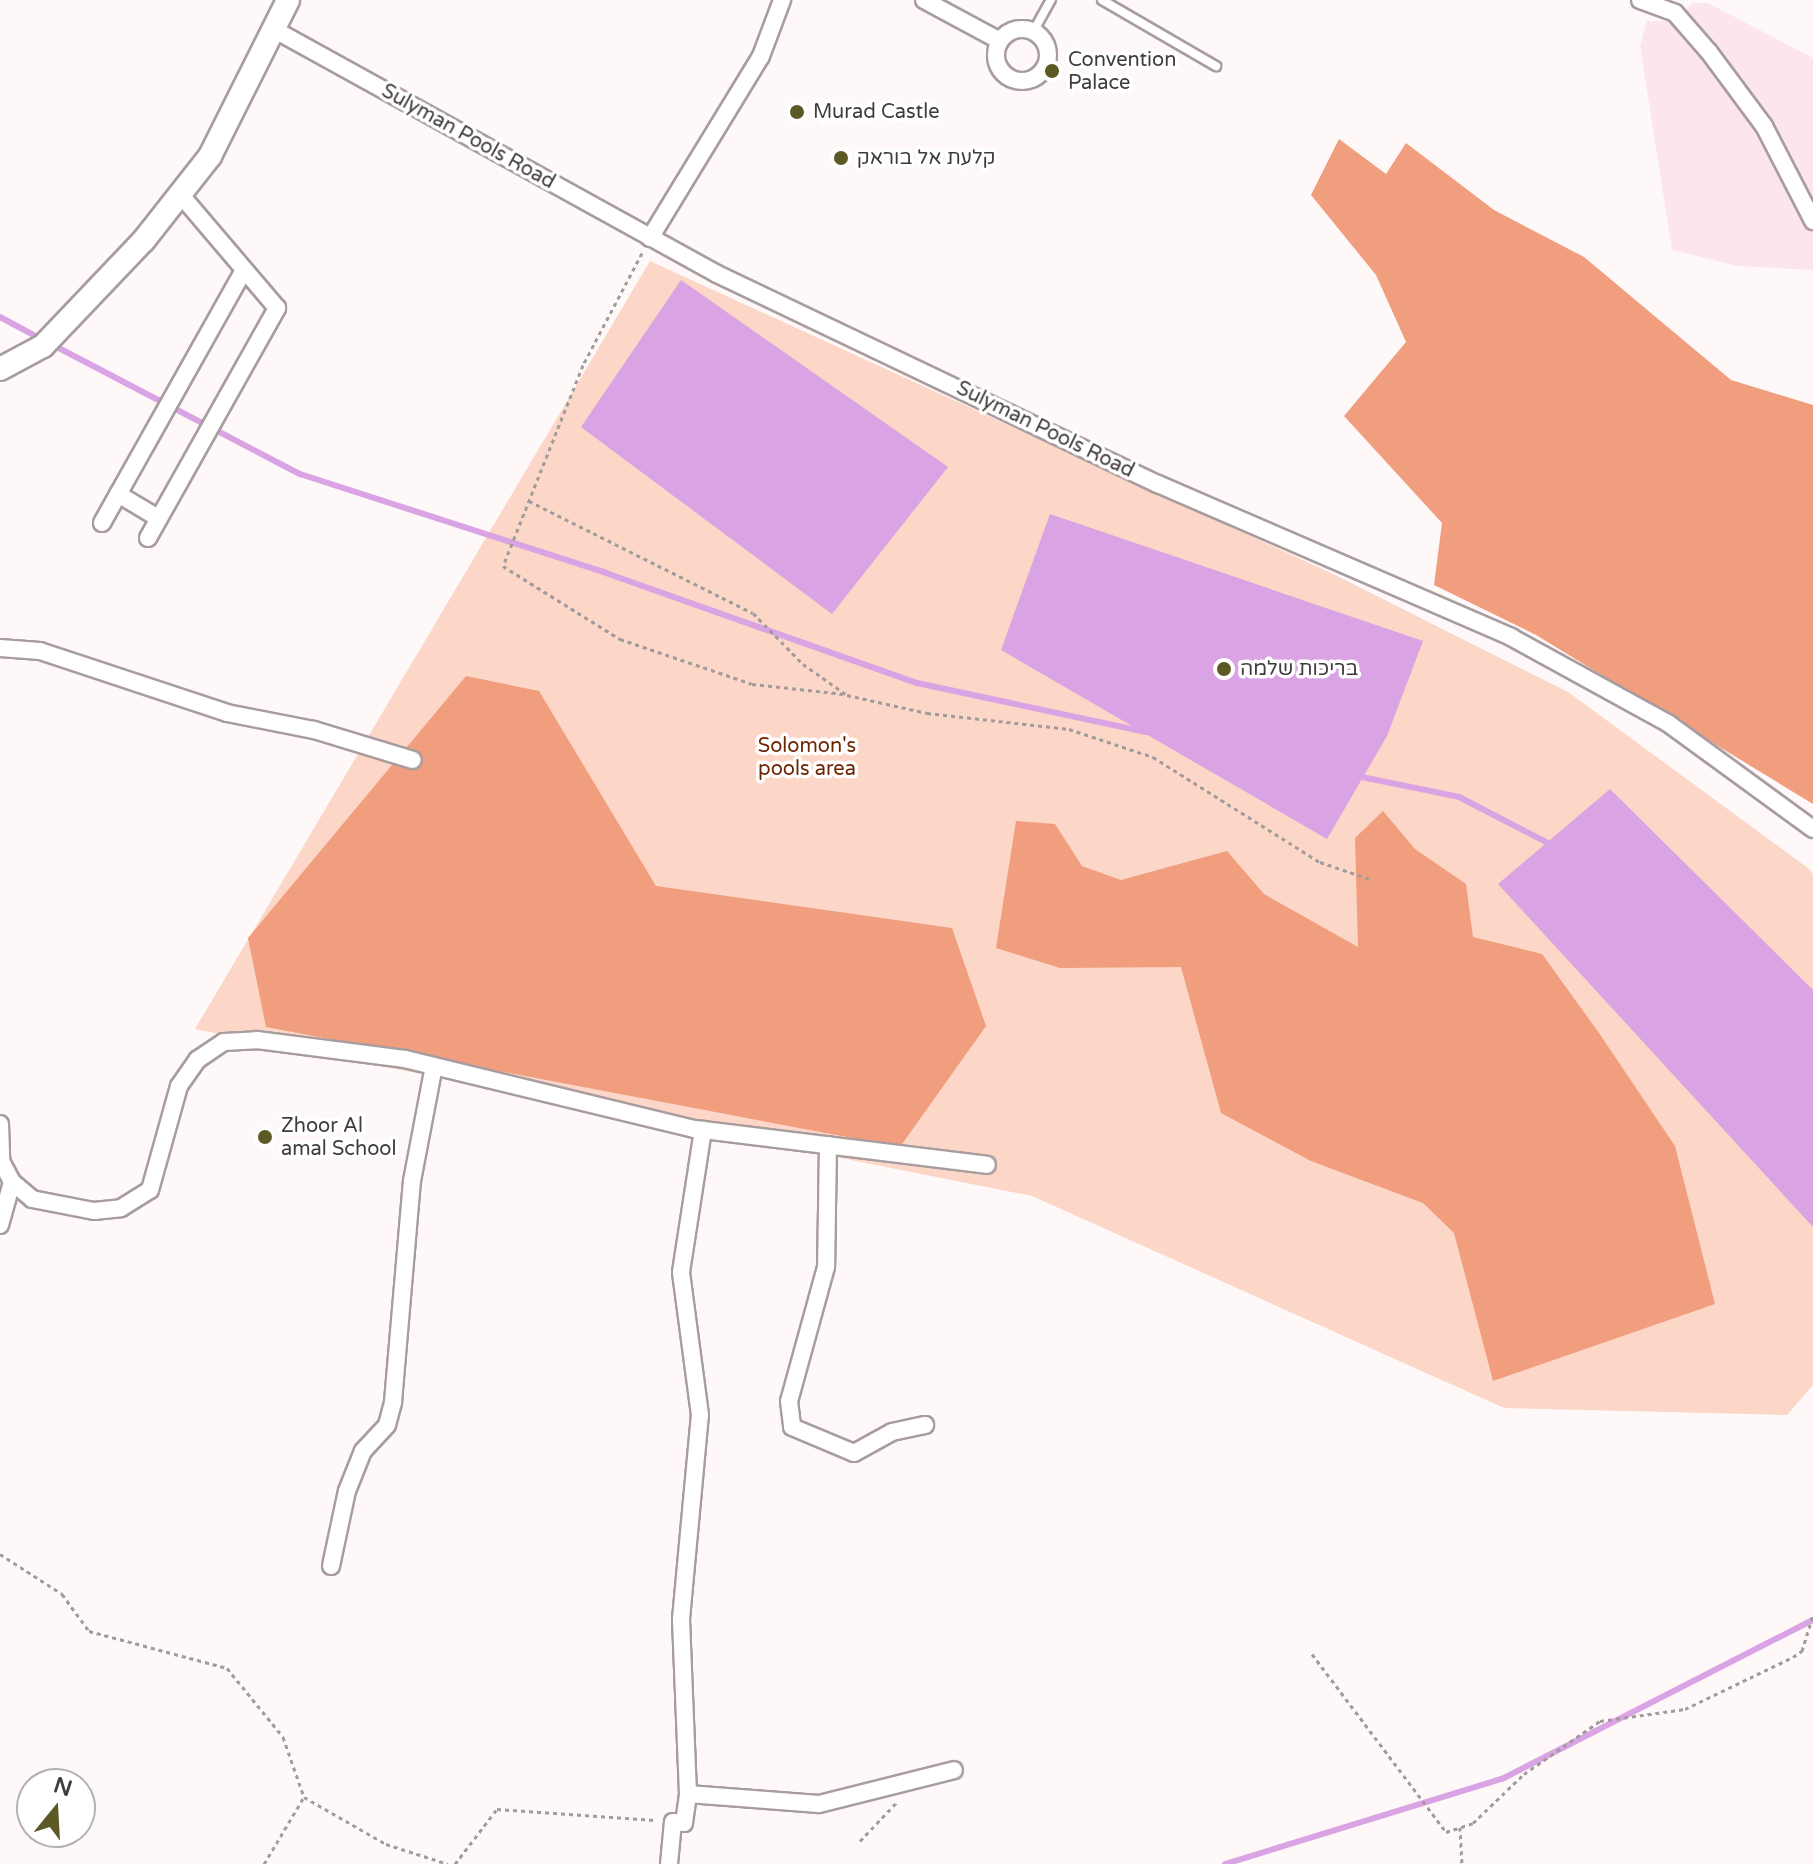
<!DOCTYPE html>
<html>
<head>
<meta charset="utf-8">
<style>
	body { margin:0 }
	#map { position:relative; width:1813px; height:1864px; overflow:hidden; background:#fef8f9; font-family:"Varela Round",Heebo,sans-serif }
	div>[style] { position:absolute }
	.built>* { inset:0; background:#fde6eb }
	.green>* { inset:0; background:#fcd6c6 }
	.forest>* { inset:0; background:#f09e7e }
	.water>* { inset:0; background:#d9a3e4 }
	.stream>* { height:6px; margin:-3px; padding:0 3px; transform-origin:3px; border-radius:3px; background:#d9a3e4 }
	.path>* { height:3px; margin-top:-1.5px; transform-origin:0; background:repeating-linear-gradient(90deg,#a19b9c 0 4px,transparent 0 8px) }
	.roads { filter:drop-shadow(2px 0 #a99c9f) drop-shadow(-2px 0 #a99c9f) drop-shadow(0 2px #a99c9f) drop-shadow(0 -2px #a99c9f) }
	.lane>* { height:8px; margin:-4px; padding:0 4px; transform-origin:4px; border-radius:4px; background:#fff }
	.street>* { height:16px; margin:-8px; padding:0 8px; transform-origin:8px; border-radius:8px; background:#fff }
	.street>.ring { margin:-8px; padding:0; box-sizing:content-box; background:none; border:16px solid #fff; border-radius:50% }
	.secondary>* { height:22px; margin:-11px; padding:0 11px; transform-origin:11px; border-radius:11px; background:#fff }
	.dots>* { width:22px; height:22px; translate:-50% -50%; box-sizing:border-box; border:4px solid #fff; border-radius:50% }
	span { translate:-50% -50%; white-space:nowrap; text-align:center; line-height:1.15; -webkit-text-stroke:7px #fff; paint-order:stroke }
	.poi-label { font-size:20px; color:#403b3c }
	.left { translate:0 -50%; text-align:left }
	.street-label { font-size:20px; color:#403b3c }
	.park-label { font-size:20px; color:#6d2601 }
	.north { position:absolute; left:16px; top:1768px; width:80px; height:80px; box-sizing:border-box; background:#fff; border:2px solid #b3b1b1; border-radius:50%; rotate:18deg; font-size:22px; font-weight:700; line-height:32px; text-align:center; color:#403b3c }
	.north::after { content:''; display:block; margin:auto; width:28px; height:36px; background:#5d5925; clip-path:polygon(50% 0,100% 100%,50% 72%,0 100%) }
</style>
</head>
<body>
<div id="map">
	<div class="built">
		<i style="clip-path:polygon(1693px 3px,1708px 3px,1813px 58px,1813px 270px,1737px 266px,1672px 250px,1640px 46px,1647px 21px,1671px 21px)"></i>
	</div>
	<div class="green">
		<i style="clip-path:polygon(650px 261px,1327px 571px,1568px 692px,1808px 868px,1813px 874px,1813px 1385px,1787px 1415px,1504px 1408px,1032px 1196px,195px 1029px)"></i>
	</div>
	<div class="forest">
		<i style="clip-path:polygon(1339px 139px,1386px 174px,1406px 143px,1494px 210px,1584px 257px,1731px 380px,1813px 405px,1813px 804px,1536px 635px,1434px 585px,1442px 523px,1344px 416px,1406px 342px,1376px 275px,1311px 195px)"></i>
		<i style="clip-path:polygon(466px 676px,539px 691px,656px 886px,952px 928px,986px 1026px,900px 1147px,266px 1027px,248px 938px)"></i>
		<i style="clip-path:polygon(1383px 811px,1415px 849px,1466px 884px,1473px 937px,1542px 954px,1599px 1033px,1675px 1146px,1715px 1304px,1493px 1381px,1454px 1233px,1423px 1203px,1311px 1161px,1221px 1113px,1181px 967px,1060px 968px,996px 948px,1016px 821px,1055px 824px,1082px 866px,1121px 880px,1227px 851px,1264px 894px,1358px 947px,1355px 838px)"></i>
	</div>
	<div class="water">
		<i style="clip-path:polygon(681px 280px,948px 467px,832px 614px,581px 427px)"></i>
		<i style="clip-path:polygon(1050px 514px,1423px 641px,1387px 736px,1327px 839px,1001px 650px)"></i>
		<i style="clip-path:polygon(1610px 789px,1813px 990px,1813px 1227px,1498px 884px)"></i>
	</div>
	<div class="stream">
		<i style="left:0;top:317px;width:49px;rotate:28.1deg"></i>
		<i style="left:53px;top:345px;width:279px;rotate:27.6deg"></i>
		<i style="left:300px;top:474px;width:322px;rotate:17.9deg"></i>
		<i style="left:606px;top:573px;width:330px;rotate:19.5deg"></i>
		<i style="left:917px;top:683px;width:234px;rotate:12.1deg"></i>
		<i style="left:1357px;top:776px;width:104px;rotate:11.6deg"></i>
		<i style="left:1459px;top:797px;width:105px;rotate:27.3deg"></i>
		<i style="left:1225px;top:1864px;width:290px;rotate:-17.1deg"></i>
		<i style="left:1502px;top:1779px;width:349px;rotate:-27.1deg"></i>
	</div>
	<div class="path">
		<i style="left:642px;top:253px;width:127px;rotate:117.8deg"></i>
		<i style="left:583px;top:365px;width:216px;rotate:111.7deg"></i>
		<i style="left:503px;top:566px;width:138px;rotate:32deg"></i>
		<i style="left:620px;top:639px;width:139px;rotate:18.8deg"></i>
		<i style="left:752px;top:684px;width:92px;rotate:6.3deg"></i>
		<i style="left:529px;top:501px;width:250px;rotate:26.6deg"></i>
		<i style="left:753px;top:613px;width:71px;rotate:45.6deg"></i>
		<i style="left:803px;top:664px;width:54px;rotate:35.2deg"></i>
		<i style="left:847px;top:695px;width:82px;rotate:12.7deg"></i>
		<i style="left:927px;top:713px;width:143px;rotate:6.4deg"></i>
		<i style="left:1069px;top:729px;width:89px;rotate:18.4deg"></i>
		<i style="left:1153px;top:757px;width:197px;rotate:32.2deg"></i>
		<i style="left:1320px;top:862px;width:53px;rotate:18.8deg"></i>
		<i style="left:0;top:1554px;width:74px;rotate:32.8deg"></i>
		<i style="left:62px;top:1594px;width:46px;rotate:53.9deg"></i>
		<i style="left:89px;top:1631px;width:143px;rotate:15deg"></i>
		<i style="left:227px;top:1668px;width:89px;rotate:50.9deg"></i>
		<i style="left:283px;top:1737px;width:64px;rotate:70.7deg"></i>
		<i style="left:304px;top:1797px;width:95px;rotate:29.8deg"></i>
		<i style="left:386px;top:1844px;width:65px;rotate:17.9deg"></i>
		<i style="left:1312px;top:1654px;width:223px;rotate:53deg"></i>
		<i style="left:1446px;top:1832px;width:28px;rotate:-18deg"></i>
		<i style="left:1473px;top:1823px;width:71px;rotate:-43.9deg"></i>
		<i style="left:1524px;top:1774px;width:93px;rotate:-34.9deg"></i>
		<i style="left:1600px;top:1721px;width:86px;rotate:-8deg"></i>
		<i style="left:1685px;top:1709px;width:120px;rotate:-25.7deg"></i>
		<i style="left:1793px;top:1657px;width:11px;rotate:-34deg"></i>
		<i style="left:1802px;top:1651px;width:38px;rotate:-73deg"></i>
		<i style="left:1460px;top:1827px;width:37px;rotate:87deg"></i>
		<i style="left:860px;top:1841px;width:54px;rotate:-46.5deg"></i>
		<i style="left:264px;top:1864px;width:78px;rotate:-59.2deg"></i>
		<i style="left:455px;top:1864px;width:69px;rotate:-52.6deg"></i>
		<i style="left:497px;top:1809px;width:158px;rotate:4deg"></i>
	</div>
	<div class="roads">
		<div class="lane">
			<i style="left:1102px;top:0;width:132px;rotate:30.1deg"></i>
			<i style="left:1033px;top:32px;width:37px;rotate:-61deg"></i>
		</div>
		<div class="street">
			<i style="left:924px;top:0;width:86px;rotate:28.3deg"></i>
			<i style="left:1640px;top:0;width:37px;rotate:20deg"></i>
			<i style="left:1675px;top:13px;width:52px;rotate:48.9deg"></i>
			<i style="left:1709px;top:52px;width:92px;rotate:53.4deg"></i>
			<i style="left:1764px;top:126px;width:107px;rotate:62.7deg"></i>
			<i class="ring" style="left:996px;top:29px;width:36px;height:36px"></i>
			<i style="left:275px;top:30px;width:505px;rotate:28.9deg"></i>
			<i style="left:717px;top:274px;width:488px;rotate:25.5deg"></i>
			<i style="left:1158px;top:484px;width:385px;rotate:23.4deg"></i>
			<i style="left:1511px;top:637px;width:180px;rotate:28.8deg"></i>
			<i style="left:1669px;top:724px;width:178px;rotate:36.1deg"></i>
			<i style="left:650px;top:238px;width:213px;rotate:-58.6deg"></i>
			<i style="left:761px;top:56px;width:60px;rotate:-69.4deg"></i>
			<i style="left:118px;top:494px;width:47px;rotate:31deg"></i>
			<i style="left:102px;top:523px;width:290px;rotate:-60.7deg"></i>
			<i style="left:148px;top:538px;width:264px;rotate:-60.7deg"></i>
			<i style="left:277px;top:308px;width:150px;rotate:-130.4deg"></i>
			<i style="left:0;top:648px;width:40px;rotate:4.3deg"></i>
			<i style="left:40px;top:651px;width:197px;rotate:18.3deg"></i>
			<i style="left:227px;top:713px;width:89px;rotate:11.1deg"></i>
			<i style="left:314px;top:730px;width:103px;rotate:16.9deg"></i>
			<i style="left:0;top:1124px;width:37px;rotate:88deg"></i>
			<i style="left:1px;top:1161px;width:24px;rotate:62deg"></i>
			<i style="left:12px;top:1182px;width:26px;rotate:40deg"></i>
			<i style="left:32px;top:1199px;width:63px;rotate:11deg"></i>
			<i style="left:94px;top:1211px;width:27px;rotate:-6deg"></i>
			<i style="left:121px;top:1208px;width:34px;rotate:-32deg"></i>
			<i style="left:150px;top:1190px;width:108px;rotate:-74.4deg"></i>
			<i style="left:179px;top:1086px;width:32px;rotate:-55deg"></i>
			<i style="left:197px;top:1060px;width:32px;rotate:-34deg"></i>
			<i style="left:224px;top:1042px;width:33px;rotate:-3deg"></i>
			<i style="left:257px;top:1040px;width:149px;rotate:7.3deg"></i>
			<i style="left:405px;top:1059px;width:298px;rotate:13.6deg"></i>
			<i style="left:695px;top:1129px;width:294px;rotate:7deg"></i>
			<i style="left:828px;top:1145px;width:122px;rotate:90.9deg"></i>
			<i style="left:826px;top:1267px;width:139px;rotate:105.4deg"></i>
			<i style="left:789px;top:1401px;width:26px;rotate:83deg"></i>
			<i style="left:792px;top:1427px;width:67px;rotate:22.8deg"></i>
			<i style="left:854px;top:1453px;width:43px;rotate:-28.9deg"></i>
			<i style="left:892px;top:1432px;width:34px;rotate:-12deg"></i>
			<i style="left:0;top:1225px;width:45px;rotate:-74.4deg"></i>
			<i style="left:331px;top:1566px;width:77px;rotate:-78deg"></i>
			<i style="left:347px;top:1491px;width:43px;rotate:-68.2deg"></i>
			<i style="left:363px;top:1451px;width:35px;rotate:-47deg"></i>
			<i style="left:387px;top:1425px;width:24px;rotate:-75deg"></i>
			<i style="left:393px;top:1402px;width:222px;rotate:-85.1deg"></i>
			<i style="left:412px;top:1181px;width:117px;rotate:-79.2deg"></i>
			<i style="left:688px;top:1794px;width:175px;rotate:-92.3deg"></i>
			<i style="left:681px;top:1619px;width:205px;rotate:-84.7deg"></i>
			<i style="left:700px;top:1415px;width:144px;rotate:-97.6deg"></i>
			<i style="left:681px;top:1272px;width:144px;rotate:-81.2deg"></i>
			<i style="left:669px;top:1864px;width:42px;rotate:-84.6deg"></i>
			<i style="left:673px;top:1822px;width:11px;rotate:5deg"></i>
			<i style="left:684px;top:1823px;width:29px;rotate:-82deg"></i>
			<i style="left:688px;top:1794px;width:131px;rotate:4.4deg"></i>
			<i style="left:819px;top:1804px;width:139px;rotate:-14.1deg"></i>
		</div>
		<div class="secondary">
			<i style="left:0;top:369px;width:49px;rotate:-28.1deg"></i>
			<i style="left:43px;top:346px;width:146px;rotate:-46.4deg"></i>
			<i style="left:144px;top:240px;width:107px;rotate:-51.8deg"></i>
			<i style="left:210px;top:156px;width:174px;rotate:-63.4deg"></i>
		</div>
	</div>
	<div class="dots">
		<i style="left:1052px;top:71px;background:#5d5925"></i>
		<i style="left:797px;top:112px;background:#5d5925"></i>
		<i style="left:841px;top:158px;background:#5d5925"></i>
		<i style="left:1224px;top:669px;background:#5d5925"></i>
		<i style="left:265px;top:1137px;background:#5d5925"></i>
	</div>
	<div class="poi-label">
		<span class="left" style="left:1068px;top:72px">Convention<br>Palace</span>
		<span class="left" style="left:813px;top:112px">Murad Castle</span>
		<span class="left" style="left:857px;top:158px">קלעת אל בוראק</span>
		<span class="left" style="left:1240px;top:669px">בריכות שלמה</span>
		<span class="left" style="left:281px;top:1138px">Zhoor Al<br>amal School</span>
	</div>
	<div class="street-label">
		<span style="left:468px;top:137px;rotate:29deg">Sulyman Pools Road</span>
		<span style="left:1045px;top:430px;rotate:26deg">Sulyman Pools Road</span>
	</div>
	<div class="park-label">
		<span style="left:807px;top:758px">Solomon's<br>pools area</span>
	</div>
	<div class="north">N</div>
</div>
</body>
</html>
